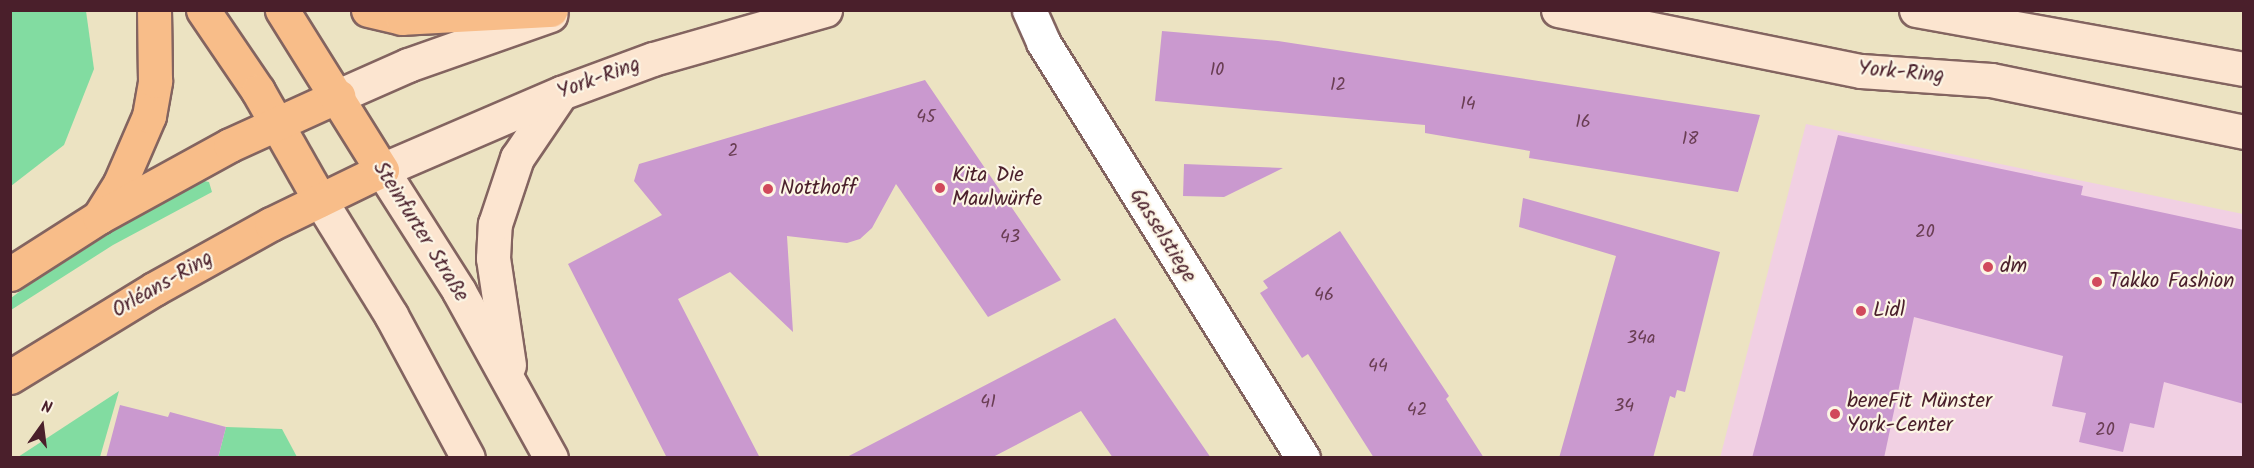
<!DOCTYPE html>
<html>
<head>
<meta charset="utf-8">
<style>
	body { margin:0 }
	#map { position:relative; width:2254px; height:468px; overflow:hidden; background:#ece3c2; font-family:Kalam,sans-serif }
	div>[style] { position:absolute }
	.built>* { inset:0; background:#f1d0e3 }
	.green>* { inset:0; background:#82dca1 }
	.building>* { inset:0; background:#ca99cf }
	.roads { filter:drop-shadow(2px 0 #836460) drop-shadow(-2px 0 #836460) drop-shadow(0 2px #836460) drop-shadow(0 -2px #836460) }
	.minor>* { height:33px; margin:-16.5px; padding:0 16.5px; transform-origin:16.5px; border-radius:16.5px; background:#fff }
	.secondary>* { height:33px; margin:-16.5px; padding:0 16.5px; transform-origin:16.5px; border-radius:16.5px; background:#fce5d0 }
	.primary>* { height:33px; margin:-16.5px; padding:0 16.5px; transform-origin:16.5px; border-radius:16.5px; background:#f8bd89 }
	.dots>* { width:16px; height:16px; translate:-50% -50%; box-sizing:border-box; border:3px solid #fcf5e5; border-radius:50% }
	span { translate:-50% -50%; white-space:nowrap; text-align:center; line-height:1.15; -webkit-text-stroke:4.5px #fcf5e5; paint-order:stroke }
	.number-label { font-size:18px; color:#6a3e54 }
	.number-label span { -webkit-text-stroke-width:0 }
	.street-label { font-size:21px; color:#4a1f2b }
	.poi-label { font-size:21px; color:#4a1f2b }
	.left { translate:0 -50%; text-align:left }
	.frame { position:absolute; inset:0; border:12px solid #4a1f2b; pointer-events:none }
	.north { position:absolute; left:12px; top:396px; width:60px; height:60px; -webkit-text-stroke:4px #fcf5e5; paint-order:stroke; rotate:14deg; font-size:16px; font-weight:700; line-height:24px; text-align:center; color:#4a1f2b }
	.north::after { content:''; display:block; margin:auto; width:21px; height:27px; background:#4a1f2b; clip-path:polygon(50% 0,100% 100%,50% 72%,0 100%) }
</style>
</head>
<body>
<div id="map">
	<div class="built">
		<i style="clip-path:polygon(1806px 124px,2243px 214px,2243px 457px,1720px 458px)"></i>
	</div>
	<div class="green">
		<i style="clip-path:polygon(11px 10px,86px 11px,94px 69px,64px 145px,11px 186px)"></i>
		<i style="clip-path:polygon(204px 181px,209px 182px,212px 192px,113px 245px,11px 310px,11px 298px,23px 289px,112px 232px)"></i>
		<i style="clip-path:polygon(119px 391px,100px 457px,18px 457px)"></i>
		<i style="clip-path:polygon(226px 427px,282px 429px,297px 457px,218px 458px)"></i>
	</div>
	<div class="building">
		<i style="clip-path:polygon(1162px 31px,1278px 41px,1760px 115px,1738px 192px,1529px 158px,1530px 151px,1425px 133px,1425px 125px,1155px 101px)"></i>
		<i style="clip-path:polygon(925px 80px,1061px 280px,988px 317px,896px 184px,872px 228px,860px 239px,847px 243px,787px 236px,793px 332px,730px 272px,678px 299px,760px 458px,667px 458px,568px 264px,662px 215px,634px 181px,639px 164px)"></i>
		<i style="clip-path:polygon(1838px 135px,2083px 186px,2081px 195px,2244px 230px,2244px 404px,2164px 382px,2154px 428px,2130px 423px,2123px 452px,2079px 442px,2086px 413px,2052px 406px,2063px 356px,1914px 317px,1884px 458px,1752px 458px)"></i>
		<i style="clip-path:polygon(1184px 164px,1283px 168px,1224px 197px,1183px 196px)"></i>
		<i style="clip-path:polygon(1523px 198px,1720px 252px,1685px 392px,1677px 390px,1675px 398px,1670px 396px,1653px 458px,1559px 458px,1616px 256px,1519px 227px)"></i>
		<i style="clip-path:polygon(1340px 231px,1449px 396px,1446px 399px,1484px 458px,1374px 458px,1308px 354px,1302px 358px,1260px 293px,1268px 288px,1263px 281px)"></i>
		<i style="clip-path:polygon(1115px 318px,1211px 458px,1113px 458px,1081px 411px,991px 458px,845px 458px)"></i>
		<i style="clip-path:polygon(120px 405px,168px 417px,170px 412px,226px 427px,218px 458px,106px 458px)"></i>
	</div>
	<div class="roads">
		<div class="minor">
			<i style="left:1029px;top:10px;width:35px;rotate:66deg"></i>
			<i style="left:1043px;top:42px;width:491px;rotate:58deg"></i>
		</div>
		<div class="secondary">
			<i style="left:1558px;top:10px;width:309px;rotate:11.4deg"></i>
			<i style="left:1861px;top:71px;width:130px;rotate:4deg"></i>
			<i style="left:1991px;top:80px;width:258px;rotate:11.6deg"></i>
			<i style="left:1916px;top:10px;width:333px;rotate:10.2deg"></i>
			<i style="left:338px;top:96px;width:77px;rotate:-23.9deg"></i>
			<i style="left:408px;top:65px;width:151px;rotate:-19.4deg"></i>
			<i style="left:320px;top:200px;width:135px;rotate:58.3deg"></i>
			<i style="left:391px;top:315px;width:162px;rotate:61.7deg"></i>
			<i style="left:509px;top:365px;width:108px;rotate:-98.5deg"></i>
			<i style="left:493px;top:258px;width:34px;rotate:-87deg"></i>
			<i style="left:495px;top:224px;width:70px;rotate:-71.6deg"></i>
			<i style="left:517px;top:158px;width:78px;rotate:-55.9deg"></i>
			<i style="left:551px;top:458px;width:191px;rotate:-118.9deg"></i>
			<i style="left:459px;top:291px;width:143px;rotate:-122.5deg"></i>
			<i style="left:382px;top:170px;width:195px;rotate:-23.3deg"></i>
			<i style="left:561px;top:93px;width:98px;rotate:-20.3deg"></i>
			<i style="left:653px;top:59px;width:179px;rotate:-15.9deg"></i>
		</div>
		<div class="primary">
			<i style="left:203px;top:10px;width:98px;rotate:55.8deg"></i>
			<i style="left:258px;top:91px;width:125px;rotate:60.4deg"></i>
			<i style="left:368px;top:10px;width:35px;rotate:13deg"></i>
			<i style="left:402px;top:18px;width:149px;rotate:-3.1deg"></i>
			<i style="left:99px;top:217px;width:40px;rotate:-58deg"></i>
			<i style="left:120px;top:183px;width:73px;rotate:-66.6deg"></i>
			<i style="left:149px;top:116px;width:36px;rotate:-80deg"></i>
			<i style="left:155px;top:81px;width:71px;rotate:-90.8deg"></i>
			<i style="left:10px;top:274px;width:106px;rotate:-32.6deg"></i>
			<i style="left:99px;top:217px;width:149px;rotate:-28.8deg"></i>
			<i style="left:230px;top:145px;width:119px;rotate:-24.4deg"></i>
			<i style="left:10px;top:377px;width:169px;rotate:-31.4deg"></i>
			<i style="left:154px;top:289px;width:134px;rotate:-29.1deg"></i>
			<i style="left:271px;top:224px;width:123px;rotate:-25.9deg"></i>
			<i style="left:382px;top:170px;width:189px;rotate:-122deg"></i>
		</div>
	</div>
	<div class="dots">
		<i style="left:940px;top:188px;background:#d1495b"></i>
		<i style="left:768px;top:189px;background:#d1495b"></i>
		<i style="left:1988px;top:267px;background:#d1495b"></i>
		<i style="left:2097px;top:282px;background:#d1495b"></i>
		<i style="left:1861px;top:311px;background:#d1495b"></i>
		<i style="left:1835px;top:414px;background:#d1495b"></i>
	</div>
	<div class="number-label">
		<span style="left:1217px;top:71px">10</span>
		<span style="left:1338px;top:86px">12</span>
		<span style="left:1468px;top:105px">14</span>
		<span style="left:926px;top:118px">45</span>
		<span style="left:1583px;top:123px">16</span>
		<span style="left:1690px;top:140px">18</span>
		<span style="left:733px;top:152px">2</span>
		<span style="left:1925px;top:233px">20</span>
		<span style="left:1010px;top:238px">43</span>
		<span style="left:1324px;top:296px">46</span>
		<span style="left:1641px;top:339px">34a</span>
		<span style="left:1378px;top:367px">44</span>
		<span style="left:988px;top:403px">41</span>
		<span style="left:1624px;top:407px">34</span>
		<span style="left:1417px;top:411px">42</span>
		<span style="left:2105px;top:431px">20</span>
	</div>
	<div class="street-label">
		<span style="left:1901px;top:73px;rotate:5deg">York-Ring</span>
		<span style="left:599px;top:79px;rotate:-20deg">York-Ring</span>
		<span style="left:420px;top:232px;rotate:58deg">Steinfurter Straße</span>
		<span style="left:1162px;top:236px;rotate:58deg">Gasselstiege</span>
		<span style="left:163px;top:285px;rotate:-30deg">Orléans-Ring</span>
	</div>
	<div class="poi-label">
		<span class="left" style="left:952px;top:188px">Kita Die<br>Maulwürfe</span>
		<span class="left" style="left:780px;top:189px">Notthoff</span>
		<span class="left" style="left:2000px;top:267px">dm</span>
		<span class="left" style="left:2109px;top:282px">Takko Fashion</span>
		<span class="left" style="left:1873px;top:311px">Lidl</span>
		<span class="left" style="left:1847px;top:414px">beneFit Münster<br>York-Center</span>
	</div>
	<div class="frame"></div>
	<div class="north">N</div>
</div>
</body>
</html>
